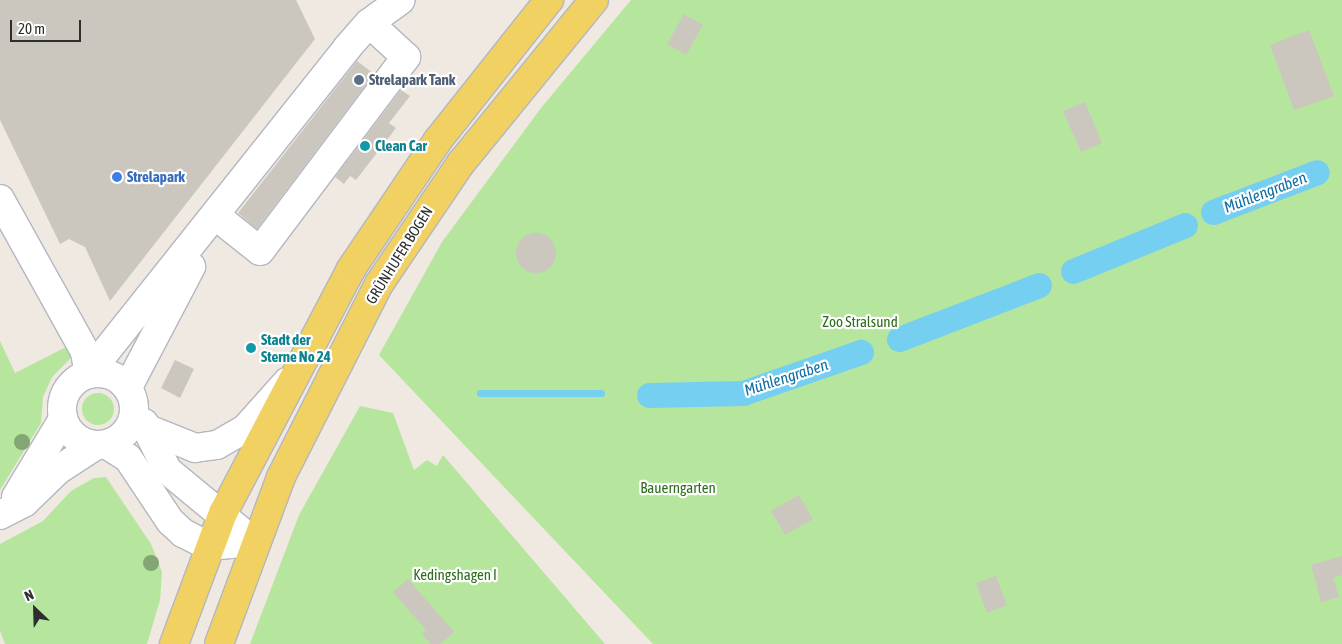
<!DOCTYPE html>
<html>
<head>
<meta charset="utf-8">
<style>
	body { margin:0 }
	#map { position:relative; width:1342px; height:644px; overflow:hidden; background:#efe9e1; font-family:"Asap Condensed",sans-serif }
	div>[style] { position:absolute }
	.green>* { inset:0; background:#b6e59e }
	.round { border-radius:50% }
	.stream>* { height:7px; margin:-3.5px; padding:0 3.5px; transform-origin:3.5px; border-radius:3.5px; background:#75cff0 }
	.canal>* { height:25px; margin:-12.5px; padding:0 12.5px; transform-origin:12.5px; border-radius:12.5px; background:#75cff0 }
	.building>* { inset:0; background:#cbc7bf }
	.roads { filter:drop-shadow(1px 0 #b4b7c1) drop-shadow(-1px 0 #b4b7c1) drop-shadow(0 1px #b4b7c1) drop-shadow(0 -1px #b4b7c1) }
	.minor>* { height:28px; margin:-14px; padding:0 14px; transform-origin:14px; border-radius:14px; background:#fff }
	.minor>.ring { margin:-14px; padding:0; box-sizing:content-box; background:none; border:28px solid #fff; border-radius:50% }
	.major>* { height:28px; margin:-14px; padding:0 14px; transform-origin:14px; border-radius:14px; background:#f2d163 }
	.trees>* { width:16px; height:16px; margin:-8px; border-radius:50%; background:#84a574 }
	.dots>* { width:14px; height:14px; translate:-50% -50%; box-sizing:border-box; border:2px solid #fff; border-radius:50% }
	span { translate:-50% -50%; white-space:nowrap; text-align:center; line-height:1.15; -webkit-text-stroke:4.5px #fff; paint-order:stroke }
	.service-label { font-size:15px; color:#4e5e75; font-weight:700 }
	.left { translate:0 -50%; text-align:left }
	.culture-label { font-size:15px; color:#0d838f; font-weight:700 }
	.shop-label { font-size:15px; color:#366cbe; font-weight:700 }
	.street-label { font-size:15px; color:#2e2e2e }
	.park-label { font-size:15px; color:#2c6e1b }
	.water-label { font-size:16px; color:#0d6fa3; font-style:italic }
	.north { position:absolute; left:10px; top:584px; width:50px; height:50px; -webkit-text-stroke:4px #fff; paint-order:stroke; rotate:336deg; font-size:14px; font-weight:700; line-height:20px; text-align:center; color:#2e2e2e }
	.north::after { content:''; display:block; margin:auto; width:18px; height:22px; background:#2e2e2e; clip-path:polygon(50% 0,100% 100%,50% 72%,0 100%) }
	.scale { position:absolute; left:10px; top:20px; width:71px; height:22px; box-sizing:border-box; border:2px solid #2e2e2e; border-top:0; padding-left:6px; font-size:15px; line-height:18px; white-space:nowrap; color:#2e2e2e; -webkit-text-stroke:4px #fff; paint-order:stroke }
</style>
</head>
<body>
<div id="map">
	<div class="green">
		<i style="clip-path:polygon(631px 0,1342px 0,1342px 644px,653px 644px,379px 355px,442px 242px,541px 108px)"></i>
		<i style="clip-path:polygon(0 341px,15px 373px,72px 344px,75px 354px,52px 377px,43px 397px,41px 423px,0 490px)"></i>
		<i class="round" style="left:82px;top:393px;width:32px;height:32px"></i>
		<i style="clip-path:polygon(360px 406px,393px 413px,414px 470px,427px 460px,437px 466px,443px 455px,605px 644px,250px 644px,299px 515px)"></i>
		<i style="clip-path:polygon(106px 477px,151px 544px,162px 572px,160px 600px,147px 644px,5px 644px,0 631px,0 544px,43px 521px,71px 491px,94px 478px)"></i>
	</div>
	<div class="stream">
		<i style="left:480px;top:393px;width:121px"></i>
	</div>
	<div class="canal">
		<i style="left:1213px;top:212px;width:111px;rotate:-21deg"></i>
		<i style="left:1073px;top:271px;width:121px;rotate:-22.3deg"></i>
		<i style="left:899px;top:339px;width:150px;rotate:-21.1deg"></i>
		<i style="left:649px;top:395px;width:94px;rotate:-1.2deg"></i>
		<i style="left:743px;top:393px;width:125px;rotate:-19.2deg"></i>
	</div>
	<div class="building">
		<i style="clip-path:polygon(0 0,296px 0,315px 39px,110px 301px,85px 247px,69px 239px,60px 244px,0 120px)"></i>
		<i style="clip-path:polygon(684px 14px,703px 25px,686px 55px,667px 44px)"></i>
		<i style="clip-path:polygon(1309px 30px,1334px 96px,1294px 110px,1270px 45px)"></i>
		<i style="clip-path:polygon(357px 61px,374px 74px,257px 229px,238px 213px)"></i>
		<i style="clip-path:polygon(401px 90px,410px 96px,389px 123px,396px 128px,356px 180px,350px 176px,344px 184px,335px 177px)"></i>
		<i style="clip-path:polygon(1085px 102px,1102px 143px,1081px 152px,1063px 111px)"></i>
		<i class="round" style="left:516px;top:233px;width:40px;height:40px"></i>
		<i style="clip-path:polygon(175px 360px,194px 369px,180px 398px,161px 388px)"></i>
		<i style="clip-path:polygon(799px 495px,813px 519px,785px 535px,771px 511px)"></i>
		<i style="clip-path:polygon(1342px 556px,1342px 575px,1333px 578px,1339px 597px,1321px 602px,1311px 565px)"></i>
		<i style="clip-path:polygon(996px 576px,1007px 605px,987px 613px,976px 583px)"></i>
		<i style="clip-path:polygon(408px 579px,454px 632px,440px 644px,431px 644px,422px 634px,426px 630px,393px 592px)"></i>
	</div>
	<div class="roads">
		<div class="minor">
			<i style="left:0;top:199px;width:175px;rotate:60.9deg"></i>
			<i style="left:85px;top:352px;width:22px;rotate:80deg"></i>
			<i style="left:216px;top:216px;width:56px;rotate:38.5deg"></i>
			<i style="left:260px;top:251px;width:243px;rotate:-53deg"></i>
			<i style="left:406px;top:57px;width:50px;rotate:-137.4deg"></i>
			<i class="ring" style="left:62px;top:373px;width:44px;height:44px"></i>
			<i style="left:94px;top:373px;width:20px;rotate:-63deg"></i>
			<i style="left:103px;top:355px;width:392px;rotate:-51.5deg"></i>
			<i style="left:347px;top:48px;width:33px;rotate:-49deg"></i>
			<i style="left:369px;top:23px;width:39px;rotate:-36deg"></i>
			<i style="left:128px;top:387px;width:136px;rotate:-62.3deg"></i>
			<i style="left:144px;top:423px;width:52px;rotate:63.9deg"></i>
			<i style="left:167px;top:470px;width:113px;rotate:39.6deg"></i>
			<i style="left:148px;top:429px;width:51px;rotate:22deg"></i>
			<i style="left:195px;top:448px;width:22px;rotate:-8deg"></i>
			<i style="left:217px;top:445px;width:34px;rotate:-30deg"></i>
			<i style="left:246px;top:428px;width:62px;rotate:-48.3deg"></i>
			<i style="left:107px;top:445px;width:25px;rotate:32deg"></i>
			<i style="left:128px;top:458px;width:76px;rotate:56.3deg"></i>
			<i style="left:170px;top:521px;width:18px;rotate:43deg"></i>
			<i style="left:183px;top:533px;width:28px;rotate:27deg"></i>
			<i style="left:208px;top:546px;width:46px;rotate:-5deg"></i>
			<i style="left:16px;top:497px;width:91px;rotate:-58.9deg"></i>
			<i style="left:0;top:515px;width:28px;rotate:-27deg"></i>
			<i style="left:25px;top:502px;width:46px;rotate:-44.1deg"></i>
			<i style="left:58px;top:470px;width:44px;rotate:-33deg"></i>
		</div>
		<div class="major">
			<i style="left:174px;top:644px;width:140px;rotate:-69.5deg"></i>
			<i style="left:223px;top:513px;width:276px;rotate:-62.3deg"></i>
			<i style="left:351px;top:269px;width:156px;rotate:-56deg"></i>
			<i style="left:438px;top:140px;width:179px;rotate:-51.6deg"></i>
			<i style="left:219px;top:644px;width:178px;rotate:-69.6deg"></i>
			<i style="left:281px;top:477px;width:216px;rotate:-63.1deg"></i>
			<i style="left:379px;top:284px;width:146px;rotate:-55.9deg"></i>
			<i style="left:461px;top:163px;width:210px;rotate:-50.8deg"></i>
		</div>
	</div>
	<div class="trees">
		<i style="left:22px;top:442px"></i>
		<i style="left:151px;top:563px"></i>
	</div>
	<div class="dots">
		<i style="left:359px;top:80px;background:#5c6f8a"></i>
		<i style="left:365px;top:146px;background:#0f9aa8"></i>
		<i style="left:117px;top:177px;background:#3f7fe0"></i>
		<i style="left:251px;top:348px;background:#0f9aa8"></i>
	</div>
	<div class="service-label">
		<span class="left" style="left:369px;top:80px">Strelapark Tank</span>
	</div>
	<div class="culture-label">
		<span class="left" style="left:375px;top:146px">Clean Car</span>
		<span class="left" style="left:261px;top:348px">Stadt der<br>Sterne No 24</span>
	</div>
	<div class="shop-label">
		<span class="left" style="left:127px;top:177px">Strelapark</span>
	</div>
	<div class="street-label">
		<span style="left:399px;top:255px;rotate:-58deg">GRÜNHUFER BOGEN</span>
	</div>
	<div class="park-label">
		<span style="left:860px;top:322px">Zoo Stralsund</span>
		<span style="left:678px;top:488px">Bauerngarten</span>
		<span style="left:455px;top:575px">Kedingshagen I</span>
	</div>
	<div class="water-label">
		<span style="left:1265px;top:192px;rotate:-21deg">Mühlengraben</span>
		<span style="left:786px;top:377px;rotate:-18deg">Mühlengraben</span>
	</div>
	<div class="north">N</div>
	<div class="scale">20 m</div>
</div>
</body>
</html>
